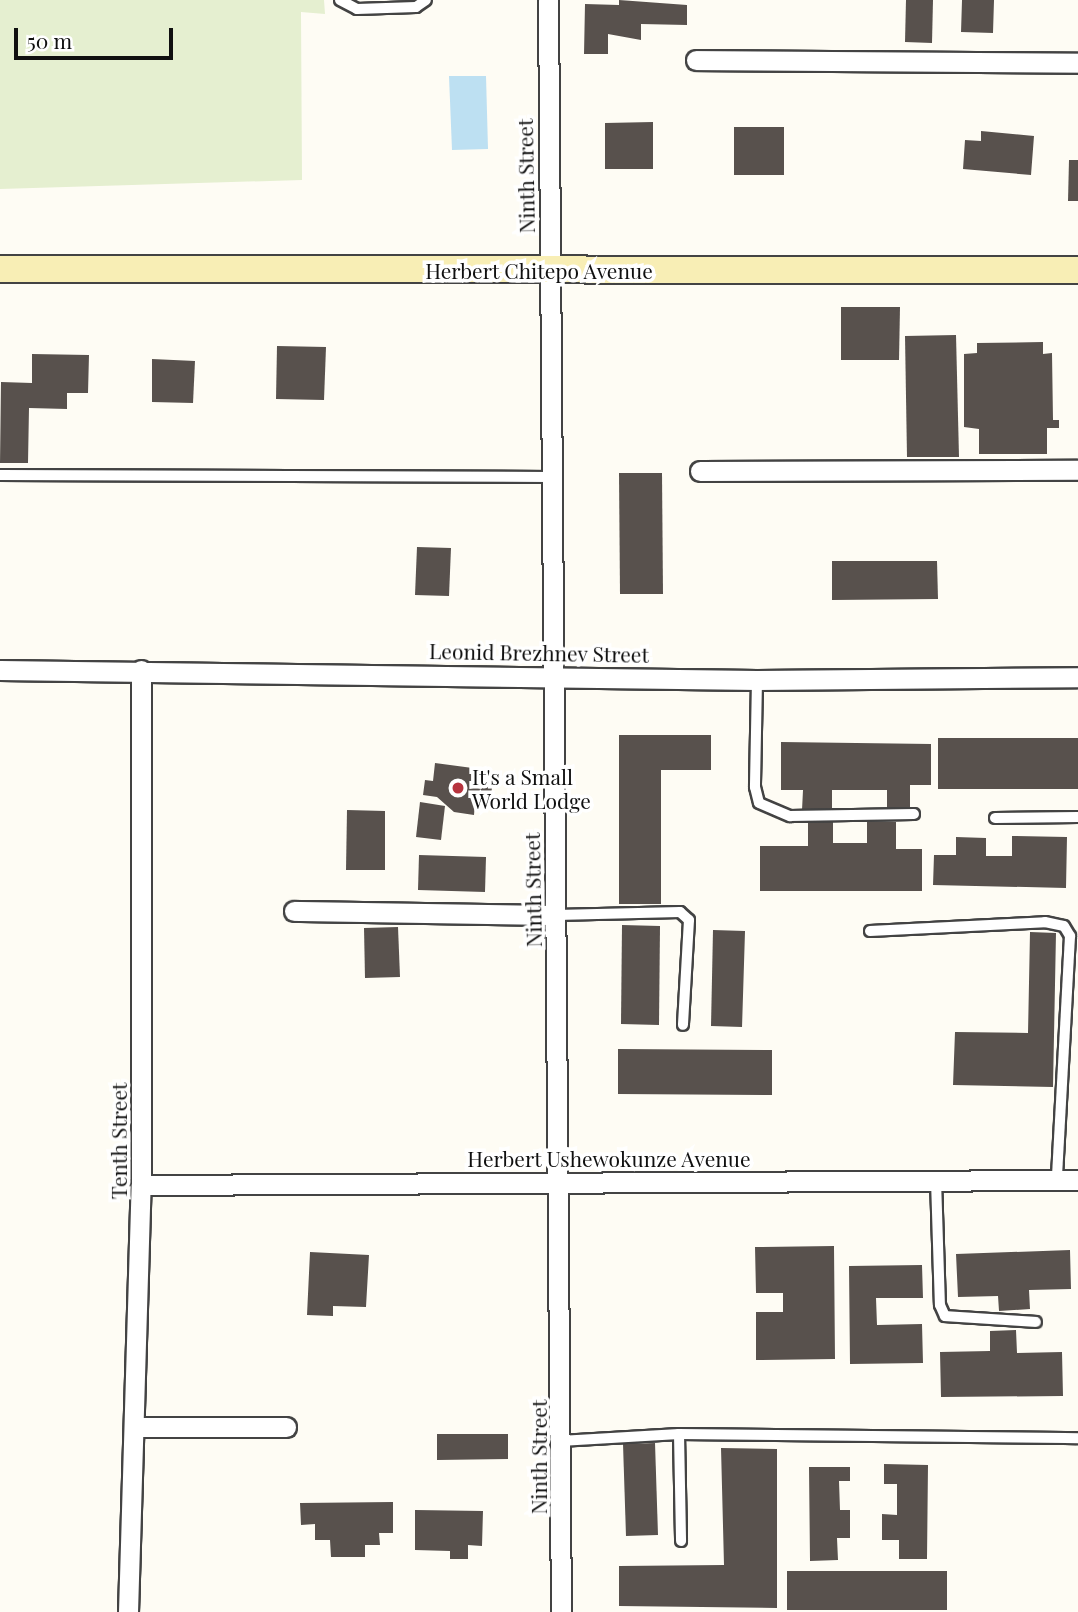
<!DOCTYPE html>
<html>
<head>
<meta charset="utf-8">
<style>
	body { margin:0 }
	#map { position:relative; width:1078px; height:1612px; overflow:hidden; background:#fefcf4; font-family:"Playfair Display",serif }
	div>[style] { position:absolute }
	.pitch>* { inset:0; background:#e5efd0 }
	.water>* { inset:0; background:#bde0f2 }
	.building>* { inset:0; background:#58514d }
	.roads { filter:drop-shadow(2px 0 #434343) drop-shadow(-2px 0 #434343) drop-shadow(0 2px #434343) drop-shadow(0 -2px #434343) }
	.service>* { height:10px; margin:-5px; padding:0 5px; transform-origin:5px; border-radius:5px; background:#fff }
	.minor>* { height:19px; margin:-9.5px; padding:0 9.5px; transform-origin:9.5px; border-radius:9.5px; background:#fff }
	.secondary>* { height:26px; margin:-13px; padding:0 13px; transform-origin:13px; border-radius:13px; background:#f8eeb5 }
	.dots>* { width:19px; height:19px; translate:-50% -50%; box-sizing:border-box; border:4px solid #fff; border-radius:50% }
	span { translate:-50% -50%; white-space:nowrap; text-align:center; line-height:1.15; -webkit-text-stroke:7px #fff; paint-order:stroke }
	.street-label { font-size:21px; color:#101010 }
	.poi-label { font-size:21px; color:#101010 }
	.left { translate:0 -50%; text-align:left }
	.scale { position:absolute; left:14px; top:28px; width:159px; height:32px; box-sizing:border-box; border:4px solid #101010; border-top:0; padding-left:9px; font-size:21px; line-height:24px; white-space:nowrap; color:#101010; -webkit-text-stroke:5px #fff; paint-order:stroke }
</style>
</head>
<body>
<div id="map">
	<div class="pitch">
		<i style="clip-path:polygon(0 0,324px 0,325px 14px,301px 12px,302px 180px,0 189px)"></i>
	</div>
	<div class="water">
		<i style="clip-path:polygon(449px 76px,486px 76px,488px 149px,452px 150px)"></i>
	</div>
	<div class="building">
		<i style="clip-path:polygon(619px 0,687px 5px,687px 25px,641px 24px,641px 40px,608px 34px,608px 54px,584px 54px,585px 4px,619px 5px)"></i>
		<i style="clip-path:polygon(906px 0,933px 0,932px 43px,905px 42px)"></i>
		<i style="clip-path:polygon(962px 0,994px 0,993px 33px,961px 32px)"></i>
		<i style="clip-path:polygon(653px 122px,653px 169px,605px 169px,605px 123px)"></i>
		<i style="clip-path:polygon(734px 127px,784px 127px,784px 175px,734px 175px)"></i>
		<i style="clip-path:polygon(981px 131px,1034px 136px,1031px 175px,963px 169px,965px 140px,981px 141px)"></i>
		<i style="clip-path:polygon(1069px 160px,1078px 160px,1078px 201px,1068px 201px)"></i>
		<i style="clip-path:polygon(841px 307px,900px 307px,899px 360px,841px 360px)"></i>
		<i style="clip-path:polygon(956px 335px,959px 457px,907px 457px,905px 336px)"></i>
		<i style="clip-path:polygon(1043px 342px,1043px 354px,1052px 353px,1053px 420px,1059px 420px,1059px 428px,1047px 428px,1047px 454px,979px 454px,979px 429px,964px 427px,964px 354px,977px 353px,977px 343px)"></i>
		<i style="clip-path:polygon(277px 346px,326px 347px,324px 400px,276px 399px)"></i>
		<i style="clip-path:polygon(32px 354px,89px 355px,88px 393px,67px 393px,67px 409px,29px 408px,28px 463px,0 463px,1px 382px,32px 383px)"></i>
		<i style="clip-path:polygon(152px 359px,195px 361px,193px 403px,152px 402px)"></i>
		<i style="clip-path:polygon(619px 473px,662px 473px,663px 594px,620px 594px)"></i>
		<i style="clip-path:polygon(417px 547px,451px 548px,449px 596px,415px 595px)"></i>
		<i style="clip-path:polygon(832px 561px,937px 561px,938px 599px,832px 600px)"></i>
		<i style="clip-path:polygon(619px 735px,711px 735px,711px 770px,661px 770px,661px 904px,619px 904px)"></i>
		<i style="clip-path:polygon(938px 738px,1078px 738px,1078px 789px,938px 789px)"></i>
		<i style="clip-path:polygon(781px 742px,931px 744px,931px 785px,910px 785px,910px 810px,887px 810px,887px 790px,832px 790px,832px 811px,802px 810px,803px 790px,781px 790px)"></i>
		<i style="clip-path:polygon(435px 763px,480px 769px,479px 777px,493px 779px,490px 804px,475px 802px,474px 815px,454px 812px,437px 797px,423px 795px,425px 780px,433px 781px)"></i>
		<i style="clip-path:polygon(420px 802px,445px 806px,441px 840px,416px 837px)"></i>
		<i style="clip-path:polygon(347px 810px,385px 811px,385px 870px,346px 870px)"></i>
		<i style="clip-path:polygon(808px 821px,833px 821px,833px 843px,867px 843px,867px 822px,896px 822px,896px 849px,922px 849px,922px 891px,760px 891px,760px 846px,808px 846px)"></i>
		<i style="clip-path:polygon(1012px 836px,1067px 837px,1066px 888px,933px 885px,934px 855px,956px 855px,956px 837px,986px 838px,986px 856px,1012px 856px)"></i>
		<i style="clip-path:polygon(419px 855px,486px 857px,485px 892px,418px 890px)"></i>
		<i style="clip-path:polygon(622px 925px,660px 926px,659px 1025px,621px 1024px)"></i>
		<i style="clip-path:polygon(398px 927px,400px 977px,365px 978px,364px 928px)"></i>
		<i style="clip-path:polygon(713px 930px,745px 931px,742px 1027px,711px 1026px)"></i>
		<i style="clip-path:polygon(1030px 932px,1056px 933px,1053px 1087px,953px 1085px,955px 1032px,1028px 1033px)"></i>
		<i style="clip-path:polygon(618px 1049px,772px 1050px,772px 1095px,618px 1094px)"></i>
		<i style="clip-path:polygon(834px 1246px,835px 1359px,756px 1360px,756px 1312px,783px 1312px,783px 1293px,756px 1293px,755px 1247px)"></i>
		<i style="clip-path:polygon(1070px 1250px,1071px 1289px,1029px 1290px,1030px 1309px,999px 1311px,998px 1296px,958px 1297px,956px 1254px)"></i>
		<i style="clip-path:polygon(310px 1252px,369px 1255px,366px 1307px,333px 1306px,333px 1316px,307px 1315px)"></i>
		<i style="clip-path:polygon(922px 1265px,923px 1298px,876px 1298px,877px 1325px,922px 1324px,923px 1363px,850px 1364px,849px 1266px)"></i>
		<i style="clip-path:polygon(1016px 1330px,1017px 1353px,1062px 1352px,1063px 1396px,941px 1397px,940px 1352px,990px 1351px,990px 1331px)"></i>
		<i style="clip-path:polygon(437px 1434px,508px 1434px,508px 1459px,437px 1460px)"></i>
		<i style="clip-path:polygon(655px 1443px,658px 1535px,626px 1536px,623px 1444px)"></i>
		<i style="clip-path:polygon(721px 1448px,777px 1449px,777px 1608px,619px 1606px,619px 1566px,724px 1565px)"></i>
		<i style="clip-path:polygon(884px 1464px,928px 1465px,927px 1559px,899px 1559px,899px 1540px,882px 1540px,882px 1514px,897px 1515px,897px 1484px,884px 1484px)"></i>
		<i style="clip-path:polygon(809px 1467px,850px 1467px,850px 1481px,839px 1481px,840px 1510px,850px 1510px,850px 1538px,837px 1538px,838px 1560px,810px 1561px)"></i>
		<i style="clip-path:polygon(393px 1502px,393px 1533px,379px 1533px,380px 1545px,365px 1545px,365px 1557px,331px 1557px,330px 1540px,315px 1540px,315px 1524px,301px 1525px,300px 1503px)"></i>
		<i style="clip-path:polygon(415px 1510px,483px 1511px,482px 1546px,468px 1545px,468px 1559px,450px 1559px,450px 1551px,415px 1550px)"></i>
		<i style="clip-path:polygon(787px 1571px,947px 1571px,947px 1610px,787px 1610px)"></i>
	</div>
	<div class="roads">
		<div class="service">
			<i style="left:340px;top:0;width:19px;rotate:28deg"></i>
			<i style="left:357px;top:9px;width:59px;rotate:-1.9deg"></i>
			<i style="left:416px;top:7px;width:12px;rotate:-35deg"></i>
			<i style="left:0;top:475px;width:550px;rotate:0.21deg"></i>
			<i style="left:757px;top:680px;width:107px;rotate:91.1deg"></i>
			<i style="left:755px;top:787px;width:16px;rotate:76deg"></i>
			<i style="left:759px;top:803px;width:34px;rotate:23deg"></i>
			<i style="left:790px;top:816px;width:124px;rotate:-0.9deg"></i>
			<i style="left:995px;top:818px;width:83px;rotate:-0.7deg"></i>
			<i style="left:556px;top:915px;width:124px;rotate:-1.4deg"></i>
			<i style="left:680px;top:912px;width:12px;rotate:42deg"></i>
			<i style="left:689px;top:920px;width:105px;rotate:93.3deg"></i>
			<i style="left:870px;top:931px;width:175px;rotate:-2.9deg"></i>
			<i style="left:1045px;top:922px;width:19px;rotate:12deg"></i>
			<i style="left:1064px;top:926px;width:12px;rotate:59deg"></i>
			<i style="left:1070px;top:936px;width:243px;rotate:93.1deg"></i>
			<i style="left:936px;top:1180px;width:125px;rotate:88.2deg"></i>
			<i style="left:940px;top:1305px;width:12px;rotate:66deg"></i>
			<i style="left:945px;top:1316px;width:91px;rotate:3.8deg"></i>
			<i style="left:679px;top:1434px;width:107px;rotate:88.9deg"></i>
			<i style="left:560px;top:1441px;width:119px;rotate:-3.4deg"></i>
			<i style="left:679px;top:1434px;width:399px;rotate:0.6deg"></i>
		</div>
		<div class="minor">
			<i style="left:548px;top:0;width:1612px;rotate:89.54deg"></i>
			<i style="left:696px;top:60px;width:382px;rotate:0.4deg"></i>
			<i style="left:700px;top:471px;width:378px;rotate:-0.2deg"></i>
			<i style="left:0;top:670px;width:757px;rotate:0.76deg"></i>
			<i style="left:757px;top:680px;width:321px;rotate:-0.5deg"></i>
			<i style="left:294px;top:911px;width:262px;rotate:0.9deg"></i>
			<i style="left:141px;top:1185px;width:937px;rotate:-0.31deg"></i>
			<i style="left:134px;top:1427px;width:152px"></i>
			<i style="left:128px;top:1612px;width:427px;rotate:-88.3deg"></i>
			<i style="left:141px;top:1185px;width:515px;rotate:-90deg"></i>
		</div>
		<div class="secondary">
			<i style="left:0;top:269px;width:1078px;rotate:0.05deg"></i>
		</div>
	</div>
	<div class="dots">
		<i style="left:458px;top:788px;background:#b6333e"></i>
	</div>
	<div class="street-label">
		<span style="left:525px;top:176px;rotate:-91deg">Ninth Street</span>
		<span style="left:539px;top:270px">Herbert Chitepo Avenue</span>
		<span style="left:539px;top:652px;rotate:1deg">Leonid Brezhnev Street</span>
		<span style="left:532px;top:890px;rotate:-91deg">Ninth Street</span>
		<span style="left:118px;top:1141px;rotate:-90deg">Tenth Street</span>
		<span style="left:609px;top:1158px">Herbert Ushewokunze Avenue</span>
		<span style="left:538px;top:1457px;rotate:-90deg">Ninth Street</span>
	</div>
	<div class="poi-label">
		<span class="left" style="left:472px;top:788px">It's a Small<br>World Lodge</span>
	</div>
	<div class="scale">50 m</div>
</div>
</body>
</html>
